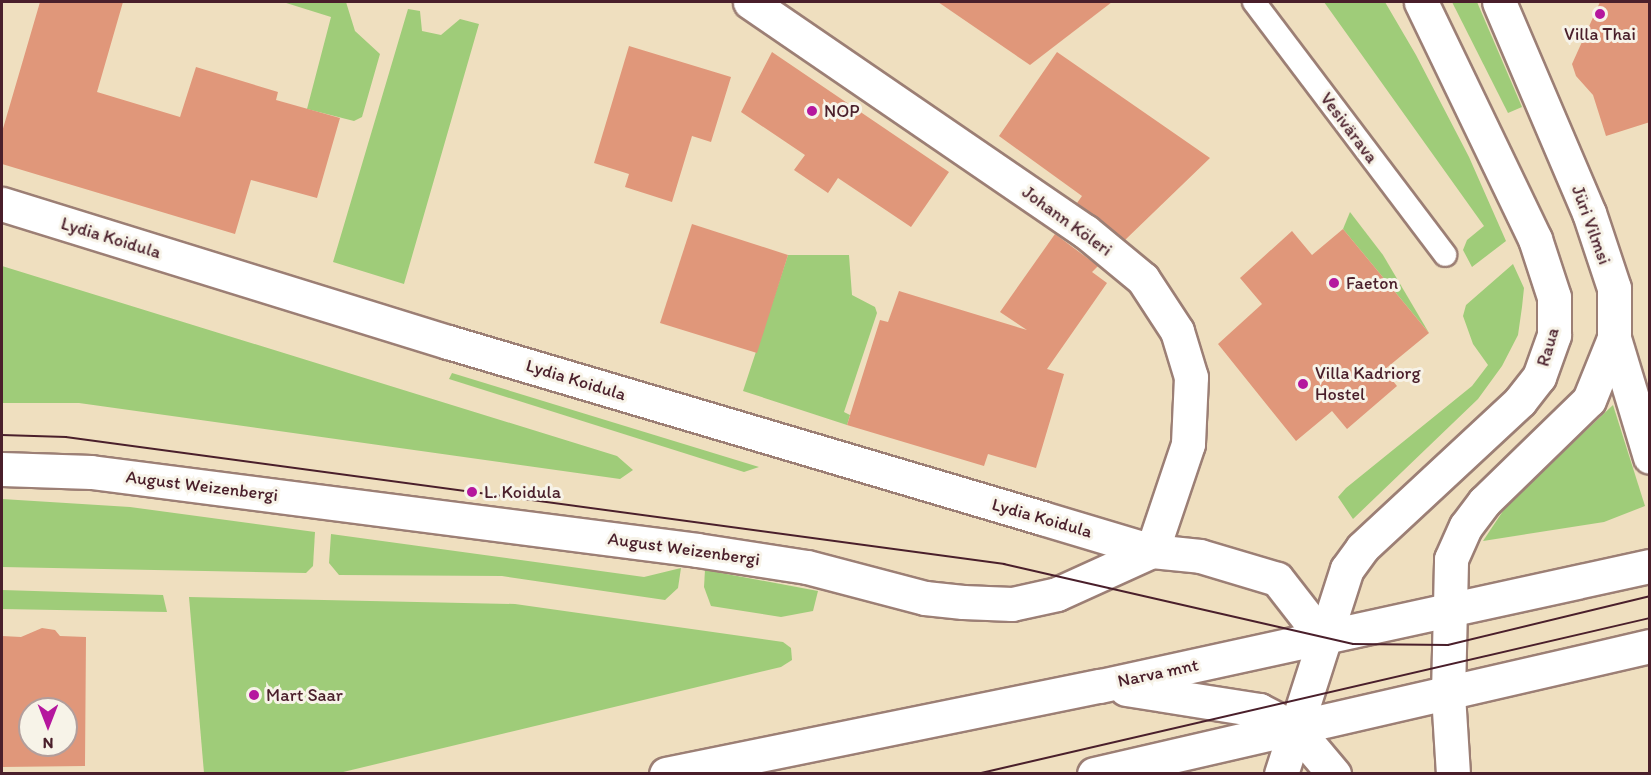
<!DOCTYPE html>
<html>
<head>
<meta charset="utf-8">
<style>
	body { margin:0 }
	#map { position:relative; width:1651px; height:775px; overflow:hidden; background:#efdfbf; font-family:Itim,sans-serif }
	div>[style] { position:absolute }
	.green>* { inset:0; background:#9fcc79 }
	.building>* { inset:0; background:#e0977a }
	.roads { filter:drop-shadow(2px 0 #9c7f75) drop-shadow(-2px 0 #9c7f75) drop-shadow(0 2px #9c7f75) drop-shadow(0 -2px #9c7f75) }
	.lane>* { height:22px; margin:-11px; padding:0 11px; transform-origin:11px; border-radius:11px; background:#fff }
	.street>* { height:33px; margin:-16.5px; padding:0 16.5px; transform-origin:16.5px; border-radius:16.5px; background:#fff }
	.secondary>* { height:33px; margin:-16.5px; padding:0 16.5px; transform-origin:16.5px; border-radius:16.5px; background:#fff }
	.tram>* { height:1.5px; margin:-0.75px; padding:0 0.75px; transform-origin:0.75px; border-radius:0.75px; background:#4a1f2b }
	.dots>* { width:16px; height:16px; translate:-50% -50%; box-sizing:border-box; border:3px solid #f7f3e8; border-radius:50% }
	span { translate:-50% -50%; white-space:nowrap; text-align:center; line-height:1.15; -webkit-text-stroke:6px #f7f3e8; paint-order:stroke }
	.poi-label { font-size:18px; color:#4a1f2b }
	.left { translate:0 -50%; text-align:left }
	.street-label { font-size:18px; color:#4a1f2b }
	.frame { position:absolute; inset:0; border:3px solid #4a1f2b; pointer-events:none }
	.north { position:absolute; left:18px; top:697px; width:60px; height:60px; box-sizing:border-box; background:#f7f3e8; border:2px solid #b29e9c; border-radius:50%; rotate:180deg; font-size:16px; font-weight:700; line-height:24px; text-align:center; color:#4a1f2b }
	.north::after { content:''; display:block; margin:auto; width:21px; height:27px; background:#b5179e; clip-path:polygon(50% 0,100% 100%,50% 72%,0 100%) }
</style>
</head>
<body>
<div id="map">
	<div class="green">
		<i style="clip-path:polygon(283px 2px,346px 2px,355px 31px,380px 54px,362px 117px,354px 121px,307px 109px,331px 17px)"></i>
		<i style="clip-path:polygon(1324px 2px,1385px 2px,1416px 55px,1469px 157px,1506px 241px,1472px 267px,1463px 250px,1467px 240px,1484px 226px)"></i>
		<i style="clip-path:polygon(1452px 2px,1477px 2px,1522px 107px,1508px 113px)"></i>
		<i style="clip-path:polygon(408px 9px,420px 11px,422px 31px,441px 35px,460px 19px,479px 24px,404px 284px,333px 262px)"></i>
		<i style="clip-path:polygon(1350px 212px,1383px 255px,1429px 333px,1343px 229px)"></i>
		<i style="clip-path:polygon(788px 255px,849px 255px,852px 295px,875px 307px,877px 313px,844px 412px,850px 415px,847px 425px,743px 391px)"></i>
		<i style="clip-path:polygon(1513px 264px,1524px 288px,1522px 307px,1518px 335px,1502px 366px,1478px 399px,1353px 519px,1338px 497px,1346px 488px,1472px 386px,1488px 365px,1473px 344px,1463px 316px,1466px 305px)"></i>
		<i style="clip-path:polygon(2px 266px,617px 456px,633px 470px,620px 479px,79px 403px,2px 403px)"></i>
		<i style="clip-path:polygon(452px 373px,759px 467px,744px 472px,449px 379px)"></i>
		<i style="clip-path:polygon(1613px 405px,1645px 506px,1604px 522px,1483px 541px,1507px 505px)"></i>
		<i style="clip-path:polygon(2px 499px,130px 507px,315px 532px,313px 566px,306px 573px,2px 567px)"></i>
		<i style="clip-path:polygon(331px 534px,644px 577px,681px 568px,678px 588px,665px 600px,502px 576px,339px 575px,329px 563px)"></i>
		<i style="clip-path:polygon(705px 570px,818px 591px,813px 611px,781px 617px,711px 606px,704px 587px)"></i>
		<i style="clip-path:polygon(2px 590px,163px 595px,167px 612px,2px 609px)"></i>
		<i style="clip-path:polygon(189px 597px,515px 604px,783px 642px,791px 648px,792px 660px,781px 667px,339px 773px,204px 773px)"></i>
	</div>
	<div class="building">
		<i style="clip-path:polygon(40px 2px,123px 2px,97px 92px,180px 117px,196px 67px,278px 92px,276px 100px,340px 118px,317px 198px,251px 180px,235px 234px,2px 164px,2px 132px)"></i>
		<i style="clip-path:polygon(938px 2px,1112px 2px,1030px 65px)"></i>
		<i style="clip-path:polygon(1600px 2px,1650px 2px,1650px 122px,1606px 136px,1593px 95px,1576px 76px,1572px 64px)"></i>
		<i style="clip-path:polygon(629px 46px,731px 77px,711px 142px,692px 136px,672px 202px,625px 187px,629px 174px,594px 163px)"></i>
		<i style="clip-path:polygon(772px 52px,949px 172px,911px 227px,838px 178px,828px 193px,794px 170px,805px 155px,741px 112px)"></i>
		<i style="clip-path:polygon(1057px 52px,1210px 158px,1125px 240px,1077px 203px,1082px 196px,999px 136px)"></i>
		<i style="clip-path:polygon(692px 224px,788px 255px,757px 353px,660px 323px)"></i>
		<i style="clip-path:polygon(1343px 229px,1429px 333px,1384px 370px,1397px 386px,1347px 429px,1332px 411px,1296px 441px,1218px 344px,1262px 304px,1240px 278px,1292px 231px,1312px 255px)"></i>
		<i style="clip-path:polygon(1055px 234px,1098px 266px,1092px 272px,1107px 283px,1047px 369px,1064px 374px,1036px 468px,988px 454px,984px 466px,847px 425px,880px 320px,888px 322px,899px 291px,1027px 330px,1000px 312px)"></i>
		<i style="clip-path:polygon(evenodd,42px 628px,55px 630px,60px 636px,86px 637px,85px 766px,2px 767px,2px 636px,21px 637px,42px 628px,30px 709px,66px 709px,66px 745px,30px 745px,30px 709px)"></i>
	</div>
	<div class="roads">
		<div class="lane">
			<i style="left:1254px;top:2px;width:317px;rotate:52.9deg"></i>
		</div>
		<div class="street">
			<i style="left:750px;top:2px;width:406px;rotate:34.4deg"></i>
			<i style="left:1085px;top:231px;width:75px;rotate:39.6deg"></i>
			<i style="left:1143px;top:279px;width:62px;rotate:56.8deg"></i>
			<i style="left:1177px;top:331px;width:48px;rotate:73.1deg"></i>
			<i style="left:1191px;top:377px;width:67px;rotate:92.6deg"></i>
			<i style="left:1188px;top:444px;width:113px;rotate:108.6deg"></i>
			<i style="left:2px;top:204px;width:467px;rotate:17.2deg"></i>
			<i style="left:448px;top:342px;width:620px;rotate:16.5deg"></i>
			<i style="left:1042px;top:518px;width:115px;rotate:16.7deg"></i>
			<i style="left:1152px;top:551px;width:48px;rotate:5.9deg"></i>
			<i style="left:1200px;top:556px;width:80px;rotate:16.6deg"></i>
			<i style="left:1277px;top:579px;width:75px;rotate:52.1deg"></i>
			<i style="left:1614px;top:338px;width:124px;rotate:73.2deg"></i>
			<i style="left:2px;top:469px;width:89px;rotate:1.9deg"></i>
			<i style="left:91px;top:472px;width:611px;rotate:7.33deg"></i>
			<i style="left:697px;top:550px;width:111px;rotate:8.8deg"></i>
			<i style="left:807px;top:567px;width:122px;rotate:14.7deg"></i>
			<i style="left:925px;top:598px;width:38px;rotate:6deg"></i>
			<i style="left:963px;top:602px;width:49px;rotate:2.3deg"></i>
			<i style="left:1012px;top:604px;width:46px;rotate:-12.5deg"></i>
			<i style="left:1057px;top:594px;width:104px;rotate:-24.4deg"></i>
		</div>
		<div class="secondary">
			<i style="left:1126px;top:689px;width:135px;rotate:9deg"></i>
			<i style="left:1259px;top:710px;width:42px;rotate:27.2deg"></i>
			<i style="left:1296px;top:729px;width:59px;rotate:49.8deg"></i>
			<i style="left:666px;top:774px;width:443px;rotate:-11.5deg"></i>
			<i style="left:1100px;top:686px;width:563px;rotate:-12.31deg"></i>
			<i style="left:1094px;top:774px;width:571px;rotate:-12.96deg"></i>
			<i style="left:1281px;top:774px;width:215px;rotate:-72.2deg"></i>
			<i style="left:1347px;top:569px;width:26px;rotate:-54deg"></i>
			<i style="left:1362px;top:548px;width:216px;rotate:-42.9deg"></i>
			<i style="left:1520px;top:401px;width:31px;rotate:-52deg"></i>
			<i style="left:1539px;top:377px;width:45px;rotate:-70.3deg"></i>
			<i style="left:1554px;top:335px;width:38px;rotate:-90deg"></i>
			<i style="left:1554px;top:297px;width:61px;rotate:-108.1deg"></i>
			<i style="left:1535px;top:239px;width:263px;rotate:-115.7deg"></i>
			<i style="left:1453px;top:774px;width:80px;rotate:-93.6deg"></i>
			<i style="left:1448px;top:694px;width:135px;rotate:-88.7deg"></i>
			<i style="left:1451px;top:559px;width:36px;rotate:-66deg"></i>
			<i style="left:1466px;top:526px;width:30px;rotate:-53deg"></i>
			<i style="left:1484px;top:502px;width:146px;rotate:-44.2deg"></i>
			<i style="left:1589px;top:400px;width:67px;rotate:-68deg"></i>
			<i style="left:1614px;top:338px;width:50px;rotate:-90deg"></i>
			<i style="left:1614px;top:288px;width:79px;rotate:-108.4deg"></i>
			<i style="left:1589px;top:213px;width:229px;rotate:-113.1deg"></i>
		</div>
	</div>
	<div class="tram">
		<i style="left:2px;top:435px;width:64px;rotate:1.8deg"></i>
		<i style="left:66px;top:437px;width:947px;rotate:7.71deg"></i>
		<i style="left:1004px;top:564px;width:358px;rotate:12.9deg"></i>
		<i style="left:1353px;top:644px;width:95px;rotate:0.6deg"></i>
		<i style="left:1448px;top:645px;width:208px;rotate:-13.6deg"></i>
		<i style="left:977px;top:774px;width:691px;rotate:-13.05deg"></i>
	</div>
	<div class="dots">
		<i style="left:1600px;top:14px;background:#b5179e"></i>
		<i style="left:812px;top:111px;background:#b5179e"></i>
		<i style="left:1334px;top:283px;background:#b5179e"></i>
		<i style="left:1303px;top:384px;background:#b5179e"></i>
		<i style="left:472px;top:492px;background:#b5179e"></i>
		<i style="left:254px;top:695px;background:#b5179e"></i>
	</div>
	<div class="poi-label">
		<span style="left:1600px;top:34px">Villa Thai</span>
		<span class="left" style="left:824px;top:111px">NOP</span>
		<span class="left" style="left:1346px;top:283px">Faeton</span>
		<span class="left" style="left:1315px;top:384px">Villa Kadriorg<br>Hostel</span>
		<span class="left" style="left:484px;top:492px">L. Koidula</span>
		<span class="left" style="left:266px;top:695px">Mart Saar</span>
	</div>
	<div class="street-label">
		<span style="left:1349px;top:128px;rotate:53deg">Vesivärava</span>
		<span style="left:1067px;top:221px;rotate:36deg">Johann Köleri</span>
		<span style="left:1591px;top:225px;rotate:70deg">Jüri Vilmsi</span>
		<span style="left:111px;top:238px;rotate:17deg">Lydia Koidula</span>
		<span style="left:1548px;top:347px;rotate:-74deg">Raua</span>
		<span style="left:576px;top:380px;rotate:17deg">Lydia Koidula</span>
		<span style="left:202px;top:486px;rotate:7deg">August Weizenbergi</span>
		<span style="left:1042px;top:518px;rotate:16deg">Lydia Koidula</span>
		<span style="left:684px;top:549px;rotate:8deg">August Weizenbergi</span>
		<span style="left:1158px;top:673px;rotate:-12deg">Narva mnt</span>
	</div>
	<div class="frame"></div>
	<div class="north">N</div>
</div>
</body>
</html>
